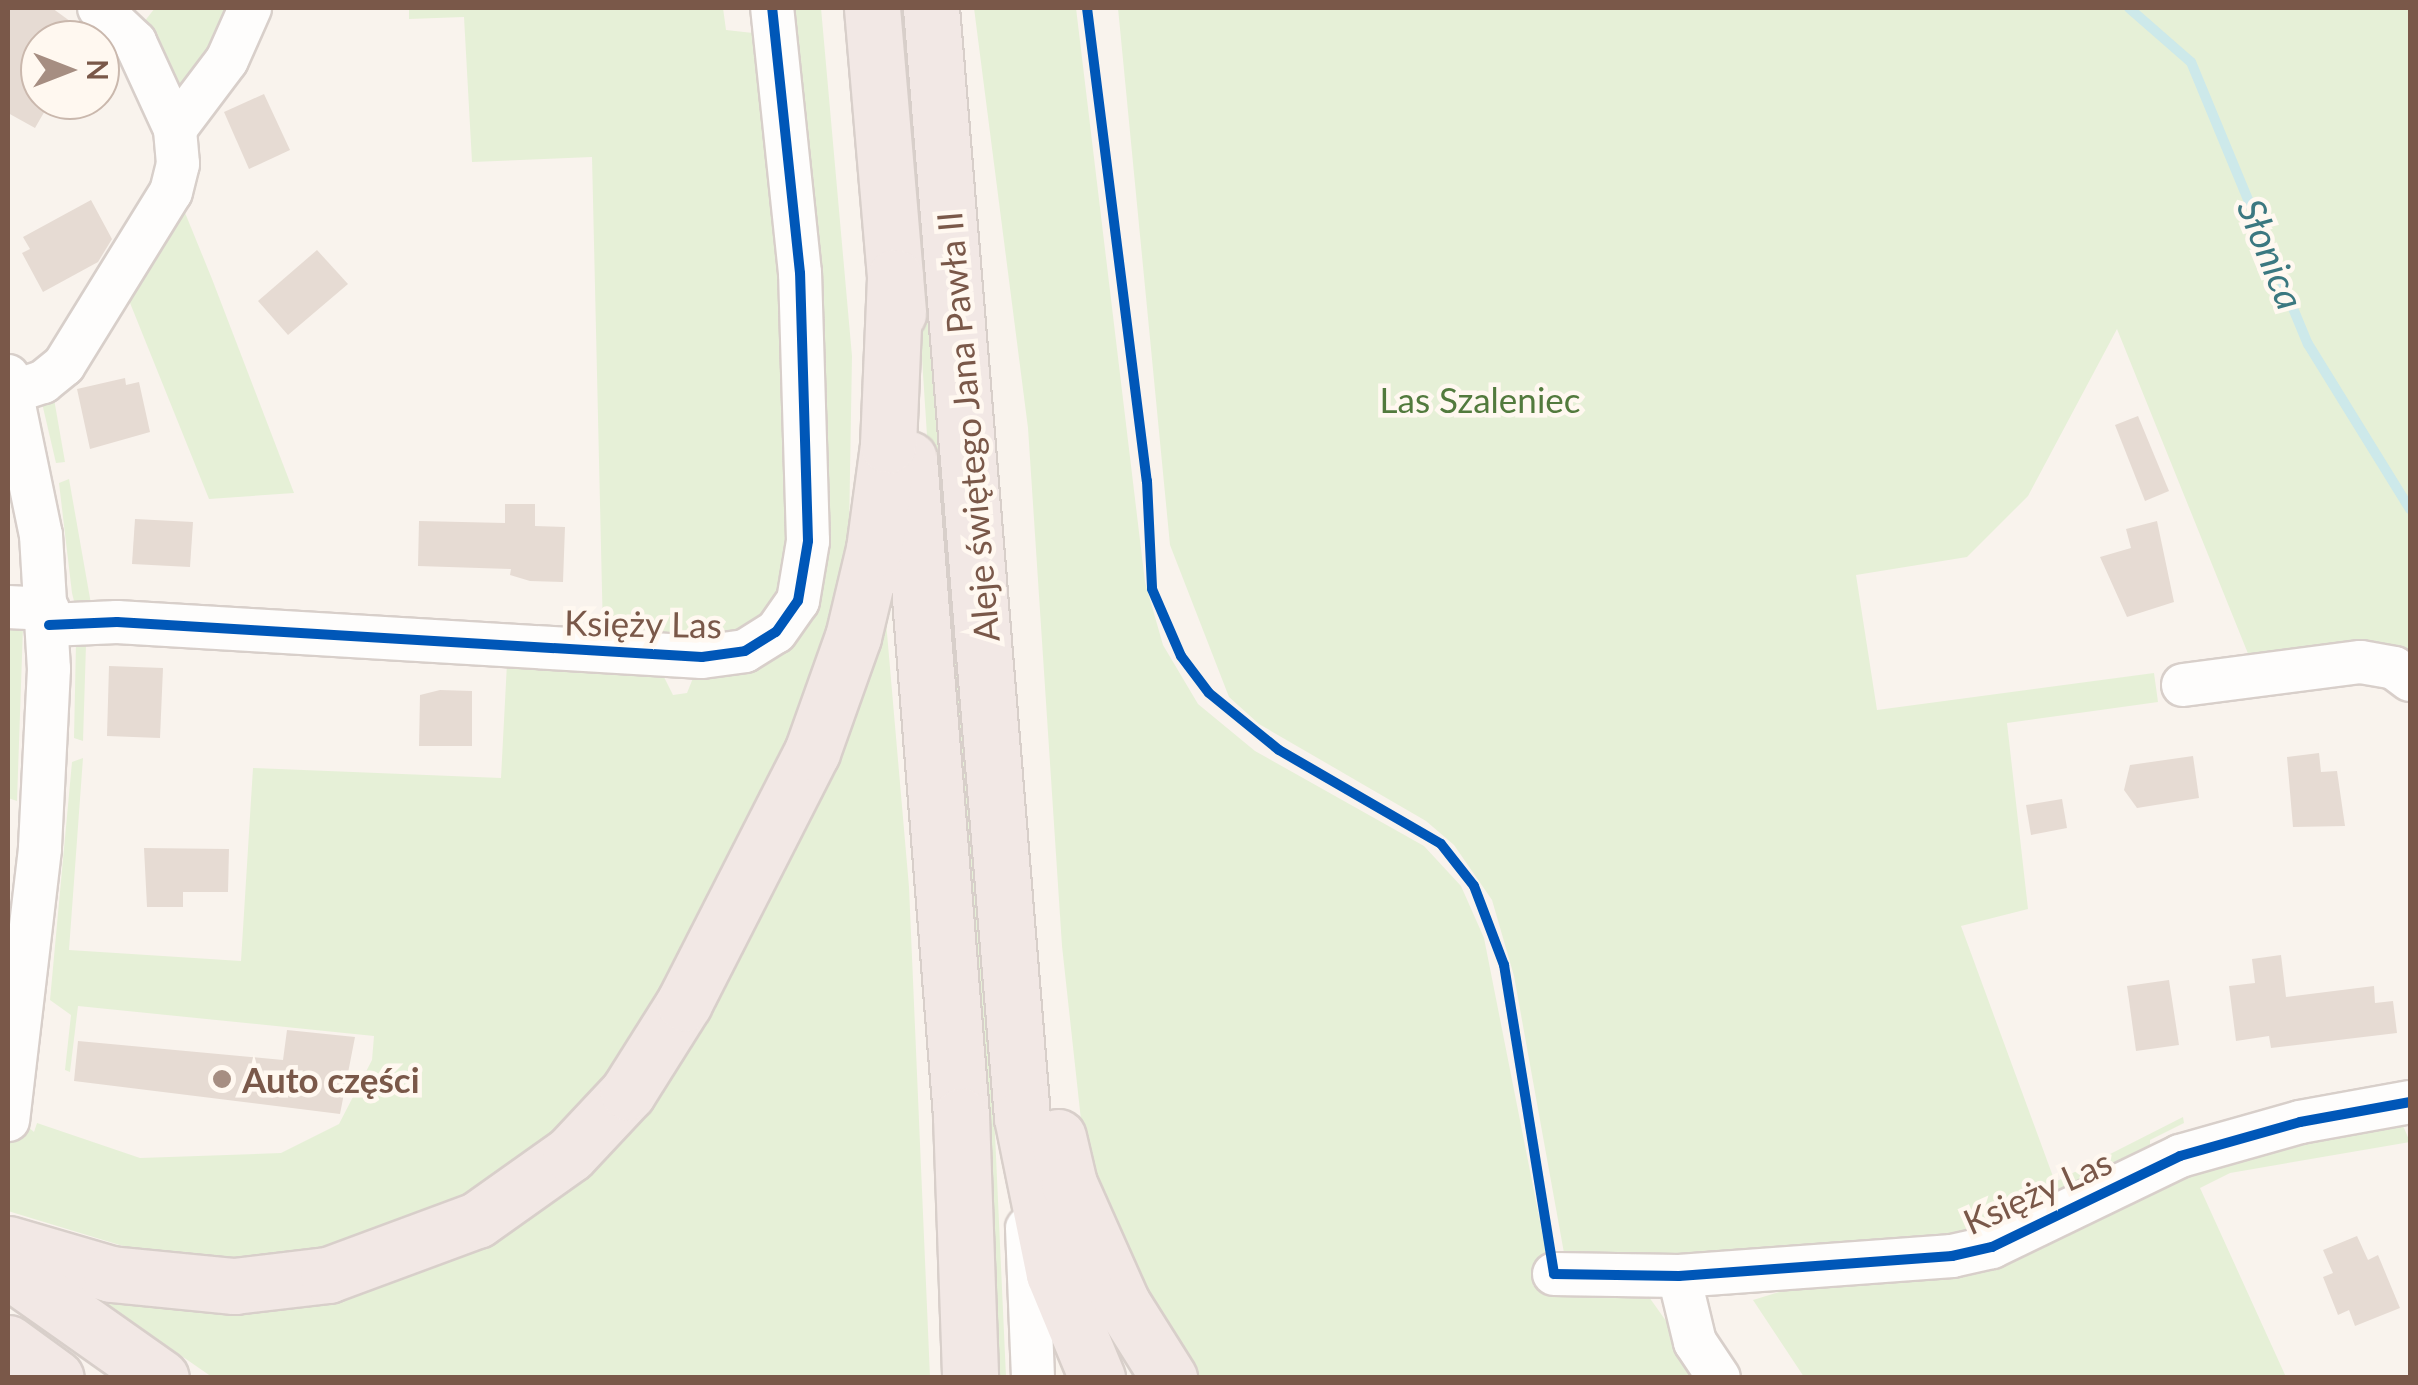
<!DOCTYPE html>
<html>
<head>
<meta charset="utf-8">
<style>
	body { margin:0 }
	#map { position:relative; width:2418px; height:1385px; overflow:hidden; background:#f9f3ed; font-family:Lato,sans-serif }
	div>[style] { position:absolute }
	.green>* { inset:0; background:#e6f0d7 }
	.stream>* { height:10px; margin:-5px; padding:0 5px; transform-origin:5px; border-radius:5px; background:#cde9ea }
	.building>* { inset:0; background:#e6dbd3 }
	.roads { filter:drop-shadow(2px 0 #d8cfca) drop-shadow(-2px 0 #d8cfca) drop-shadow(0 2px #d8cfca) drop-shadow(0 -2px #d8cfca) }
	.minor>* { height:42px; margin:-21px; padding:0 21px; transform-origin:21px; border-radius:21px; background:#fefdfc }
	.highway>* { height:55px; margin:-27.5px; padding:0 27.5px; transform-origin:27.5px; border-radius:27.5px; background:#f2e8e5 }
	.cycleway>* { height:10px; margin:-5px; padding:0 5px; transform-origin:5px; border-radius:5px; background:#0057b8 }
	.dots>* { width:28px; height:28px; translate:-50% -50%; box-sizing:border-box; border:5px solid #fff8f0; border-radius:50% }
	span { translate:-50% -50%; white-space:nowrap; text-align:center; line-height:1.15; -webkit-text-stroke:9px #fff8f0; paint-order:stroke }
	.park-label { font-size:35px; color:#527a3d }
	.street-label { font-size:35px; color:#7a5849 }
	.poi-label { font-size:35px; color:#7a5849; font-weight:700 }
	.left { translate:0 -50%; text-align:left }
	.water-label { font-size:38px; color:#3b7880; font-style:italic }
	.frame { position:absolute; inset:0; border:10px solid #7a5849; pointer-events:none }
	.north { position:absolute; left:20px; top:20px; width:100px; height:100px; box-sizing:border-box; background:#fff8f0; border:2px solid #cab8ad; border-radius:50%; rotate:90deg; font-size:28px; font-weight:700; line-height:40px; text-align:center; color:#7a5849 }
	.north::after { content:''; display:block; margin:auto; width:35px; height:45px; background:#a68e82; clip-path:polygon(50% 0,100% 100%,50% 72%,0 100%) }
</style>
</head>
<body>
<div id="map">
	<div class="green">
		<i style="clip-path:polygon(155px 8px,243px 8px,183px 105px,136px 32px)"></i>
		<i style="clip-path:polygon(409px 8px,723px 8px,726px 30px,753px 33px,769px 47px,795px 569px,748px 637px,603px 634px,592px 157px,472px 162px,464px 17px,409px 19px)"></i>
		<i style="clip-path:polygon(782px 8px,821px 8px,852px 356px,849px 531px,835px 608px,815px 661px,828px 668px,692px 948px,570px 1130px,423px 1220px,326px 1250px,268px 1260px,159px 1257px,8px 1211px,8px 1110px,34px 1132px,37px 1123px,140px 1158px,281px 1153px,339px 1124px,372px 1060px,374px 1036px,78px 1006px,70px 1072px,65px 1070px,71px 1015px,50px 1000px,72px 762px,83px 758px,69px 950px,241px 961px,253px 768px,501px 778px,507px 663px,660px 669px,673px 695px,687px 693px,695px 673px,795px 627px)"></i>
		<i style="clip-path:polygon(974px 8px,1076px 8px,1145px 582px,1163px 645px,1198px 704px,1255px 751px,1424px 846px,1461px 886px,1484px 938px,1548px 1262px,1535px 1262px,1533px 1286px,1644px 1290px,1706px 1377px,1185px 1377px,1088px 1184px,1062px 946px,1028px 428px)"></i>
		<i style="clip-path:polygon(1118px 8px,2410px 8px,2410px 660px,2251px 661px,2117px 329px,2028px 496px,1967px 557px,1856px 575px,1877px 710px,2154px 673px,2158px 702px,2007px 723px,2028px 909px,1961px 926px,2055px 1182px,2183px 1117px,2184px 1123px,2150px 1140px,2150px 1156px,1988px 1235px,1782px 1259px,1564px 1253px,1514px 976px,1492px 900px,1454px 845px,1426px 821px,1259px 724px,1229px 697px,1170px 545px)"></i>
		<i style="clip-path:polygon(179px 198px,212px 279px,294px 493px,209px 499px,124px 288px)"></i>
		<i style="clip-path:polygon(939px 309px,980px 803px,1006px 1377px,988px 1377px,919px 312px)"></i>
		<i style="clip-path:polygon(53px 393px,65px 462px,56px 463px,42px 403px)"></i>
		<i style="clip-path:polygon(69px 479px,91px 604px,75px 605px,72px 593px,59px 483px)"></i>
		<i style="clip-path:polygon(885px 610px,909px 887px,930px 1377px,212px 1377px,73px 1281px,241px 1306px,597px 1151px)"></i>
		<i style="clip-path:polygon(8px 627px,23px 627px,17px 801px,8px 798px)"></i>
		<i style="clip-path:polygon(76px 643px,86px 644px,83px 741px,74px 738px)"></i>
		<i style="clip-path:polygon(2401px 1121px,2410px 1142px,2230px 1173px,2200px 1188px,2286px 1377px,1804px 1377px,1753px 1300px,2186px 1169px)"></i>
	</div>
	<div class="stream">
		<i style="left:2129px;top:8px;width:82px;rotate:41.1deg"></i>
		<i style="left:2191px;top:62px;width:305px;rotate:67.5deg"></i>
		<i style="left:2308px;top:344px;width:194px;rotate:58.3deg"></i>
	</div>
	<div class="building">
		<i style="clip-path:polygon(8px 8px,52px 8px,96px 40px,40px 40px,40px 100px,50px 102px,35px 128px,8px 113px)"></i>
		<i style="clip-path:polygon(264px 94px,290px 150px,249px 169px,224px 112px)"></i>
		<i style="clip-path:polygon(91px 200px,112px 239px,98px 262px,43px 292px,22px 253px,30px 249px,23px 237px)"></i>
		<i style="clip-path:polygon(317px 250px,348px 284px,288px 335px,258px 301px)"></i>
		<i style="clip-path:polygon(125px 378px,126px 385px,139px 382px,150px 432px,90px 449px,77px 389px)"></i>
		<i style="clip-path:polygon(2138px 416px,2169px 491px,2145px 501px,2115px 425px)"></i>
		<i style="clip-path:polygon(505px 504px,535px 504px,535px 526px,565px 527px,563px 582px,530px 581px,510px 575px,511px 569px,418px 566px,419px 521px,505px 523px)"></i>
		<i style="clip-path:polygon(135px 519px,193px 522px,190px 567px,132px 564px)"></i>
		<i style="clip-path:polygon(2157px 521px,2174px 602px,2127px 617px,2100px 557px,2131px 548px,2126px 529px)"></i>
		<i style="clip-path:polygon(109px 666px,163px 668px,160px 738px,107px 736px)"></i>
		<i style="clip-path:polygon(440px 690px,472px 691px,472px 746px,419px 746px,420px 695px)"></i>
		<i style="clip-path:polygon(2319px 753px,2321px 772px,2337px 771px,2345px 826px,2293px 827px,2287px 757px)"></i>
		<i style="clip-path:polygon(2193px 756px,2199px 798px,2137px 808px,2124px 790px,2130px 765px)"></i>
		<i style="clip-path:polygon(2062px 799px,2067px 828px,2031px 835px,2026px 805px)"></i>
		<i style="clip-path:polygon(144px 848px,229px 849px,228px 892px,183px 892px,183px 907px,147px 907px)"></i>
		<i style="clip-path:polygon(2281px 955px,2286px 997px,2374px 986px,2375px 1003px,2393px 1001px,2397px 1033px,2271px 1048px,2269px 1036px,2236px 1041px,2229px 986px,2255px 983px,2252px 959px)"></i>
		<i style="clip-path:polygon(2169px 980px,2179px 1045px,2136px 1051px,2127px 986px)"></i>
		<i style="clip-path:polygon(287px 1030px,355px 1037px,340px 1114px,74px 1081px,78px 1041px,283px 1060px)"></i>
		<i style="clip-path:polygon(2357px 1236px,2368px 1260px,2378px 1255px,2400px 1308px,2355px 1326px,2349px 1310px,2338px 1315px,2323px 1277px,2333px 1273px,2323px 1250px)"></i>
	</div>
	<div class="roads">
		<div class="minor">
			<i style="left:99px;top:8px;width:50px;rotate:43.4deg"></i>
			<i style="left:135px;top:42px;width:96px;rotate:65.3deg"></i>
			<i style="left:8px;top:376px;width:162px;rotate:78.3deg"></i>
			<i style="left:41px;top:535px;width:134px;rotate:86.6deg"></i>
			<i style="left:49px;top:669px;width:180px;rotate:92.9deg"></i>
			<i style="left:40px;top:849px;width:273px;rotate:96.7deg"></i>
			<i style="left:12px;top:392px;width:33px;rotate:-18deg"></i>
			<i style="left:43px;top:382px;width:27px;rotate:-39deg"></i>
			<i style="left:64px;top:365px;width:203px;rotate:-58.3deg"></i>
			<i style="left:171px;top:192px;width:29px;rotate:-76deg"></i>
			<i style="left:178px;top:164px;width:35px;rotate:-95deg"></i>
			<i style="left:175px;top:129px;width:86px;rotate:-53deg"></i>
			<i style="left:227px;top:60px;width:57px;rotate:-66.1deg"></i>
			<i style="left:8px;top:607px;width:40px;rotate:2.9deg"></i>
			<i style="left:49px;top:625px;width:68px;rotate:-2.5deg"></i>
			<i style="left:117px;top:622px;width:586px;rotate:3.42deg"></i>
			<i style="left:702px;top:657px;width:43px;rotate:-7.9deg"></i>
			<i style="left:745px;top:651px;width:36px;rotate:-32deg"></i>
			<i style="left:776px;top:632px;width:38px;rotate:-55deg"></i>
			<i style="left:798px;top:601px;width:61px;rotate:-80.5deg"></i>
			<i style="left:808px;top:541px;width:268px;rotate:-91.7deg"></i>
			<i style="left:800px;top:273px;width:266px;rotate:-96deg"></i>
			<i style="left:2183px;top:685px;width:179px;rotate:-7.4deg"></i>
			<i style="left:2361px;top:662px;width:34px;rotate:10deg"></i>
			<i style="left:2394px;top:668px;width:20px;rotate:37deg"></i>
			<i style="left:1027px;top:1228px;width:150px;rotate:87.7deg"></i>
			<i style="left:1554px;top:1274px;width:125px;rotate:0.9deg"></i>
			<i style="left:1679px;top:1276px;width:274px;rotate:-4.2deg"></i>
			<i style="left:1952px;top:1256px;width:41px;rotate:-12.7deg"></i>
			<i style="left:1992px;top:1247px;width:209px;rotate:-25.8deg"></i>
			<i style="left:2180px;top:1156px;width:125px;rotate:-15.8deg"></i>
			<i style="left:2300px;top:1122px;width:112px;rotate:-10.3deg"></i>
			<i style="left:1679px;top:1276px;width:68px;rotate:76.4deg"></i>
			<i style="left:1695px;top:1342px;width:43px;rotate:56.3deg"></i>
		</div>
		<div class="highway">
			<i style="left:872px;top:8px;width:306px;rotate:85.1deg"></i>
			<i style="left:931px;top:8px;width:1113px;rotate:85.31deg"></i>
			<i style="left:1022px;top:1117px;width:160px;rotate:78.5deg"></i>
			<i style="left:1054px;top:1274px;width:113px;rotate:67.5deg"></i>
			<i style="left:909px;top:459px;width:659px;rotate:85.47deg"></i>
			<i style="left:961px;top:1116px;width:262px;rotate:88deg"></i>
			<i style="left:1058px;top:1137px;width:48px;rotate:76.8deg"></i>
			<i style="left:1069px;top:1184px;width:130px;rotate:66deg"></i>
			<i style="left:1122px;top:1303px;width:89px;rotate:57.9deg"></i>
			<i style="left:8px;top:1244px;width:107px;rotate:16.2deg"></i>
			<i style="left:111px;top:1274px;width:124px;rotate:5.6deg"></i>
			<i style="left:234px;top:1286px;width:95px;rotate:-6.7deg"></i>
			<i style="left:328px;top:1275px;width:159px;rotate:-20.3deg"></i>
			<i style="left:477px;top:1220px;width:114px;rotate:-35.4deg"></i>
			<i style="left:570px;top:1154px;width:85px;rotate:-46.9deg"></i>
			<i style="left:628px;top:1092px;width:105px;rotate:-57.8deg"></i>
			<i style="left:684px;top:1003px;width:282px;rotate:-63deg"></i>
			<i style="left:812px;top:752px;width:122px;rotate:-70.4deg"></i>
			<i style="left:853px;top:637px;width:90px;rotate:-76.6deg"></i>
			<i style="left:874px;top:549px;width:105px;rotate:-82.3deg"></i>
			<i style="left:888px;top:445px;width:168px;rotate:-87.6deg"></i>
			<i style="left:8px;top:1270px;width:187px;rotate:35.2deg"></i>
			<i style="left:8px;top:1343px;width:59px;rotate:36.1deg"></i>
		</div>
	</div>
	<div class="cycleway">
		<i style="left:1087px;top:8px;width:477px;rotate:82.8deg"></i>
		<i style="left:1147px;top:481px;width:108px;rotate:87.3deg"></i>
		<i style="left:1152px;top:589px;width:73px;rotate:66.6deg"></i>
		<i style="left:1181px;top:656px;width:46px;rotate:52.9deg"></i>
		<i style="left:1209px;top:693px;width:90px;rotate:39.2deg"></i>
		<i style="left:1279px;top:750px;width:187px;rotate:30.1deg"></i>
		<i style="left:1441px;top:844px;width:53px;rotate:51.8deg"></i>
		<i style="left:1474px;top:886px;width:85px;rotate:69.2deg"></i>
		<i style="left:1504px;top:965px;width:313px;rotate:80.8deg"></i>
		<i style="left:1554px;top:1274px;width:125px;rotate:0.9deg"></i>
		<i style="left:1679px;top:1276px;width:274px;rotate:-4.2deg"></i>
		<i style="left:1952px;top:1256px;width:41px;rotate:-12.7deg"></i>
		<i style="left:1992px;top:1247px;width:209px;rotate:-25.8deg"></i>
		<i style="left:2180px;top:1156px;width:125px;rotate:-15.8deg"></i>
		<i style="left:2300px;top:1122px;width:112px;rotate:-10.3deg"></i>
		<i style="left:49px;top:625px;width:68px;rotate:-2.5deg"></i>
		<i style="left:117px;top:622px;width:586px;rotate:3.42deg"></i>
		<i style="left:702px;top:657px;width:43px;rotate:-7.9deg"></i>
		<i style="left:745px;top:651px;width:36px;rotate:-32deg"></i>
		<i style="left:776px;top:632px;width:38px;rotate:-55deg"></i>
		<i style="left:798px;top:601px;width:61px;rotate:-80.5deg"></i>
		<i style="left:808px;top:541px;width:268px;rotate:-91.7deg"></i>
		<i style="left:800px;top:273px;width:266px;rotate:-96deg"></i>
	</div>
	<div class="dots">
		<i style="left:222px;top:1079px;background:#a68e82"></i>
	</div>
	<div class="park-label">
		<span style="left:1480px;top:399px">Las Szaleniec</span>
	</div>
	<div class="street-label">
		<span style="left:967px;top:427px;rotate:-95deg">Aleje świętego Jana Pawła II</span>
		<span style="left:643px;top:623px;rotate:1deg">Księży Las</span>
		<span style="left:2037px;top:1191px;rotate:-24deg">Księży Las</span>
	</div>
	<div class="poi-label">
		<span class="left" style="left:242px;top:1079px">Auto części</span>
	</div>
	<div class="water-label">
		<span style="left:2271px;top:254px;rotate:68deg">Słonica</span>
	</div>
	<div class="frame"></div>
	<div class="north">N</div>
</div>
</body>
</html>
